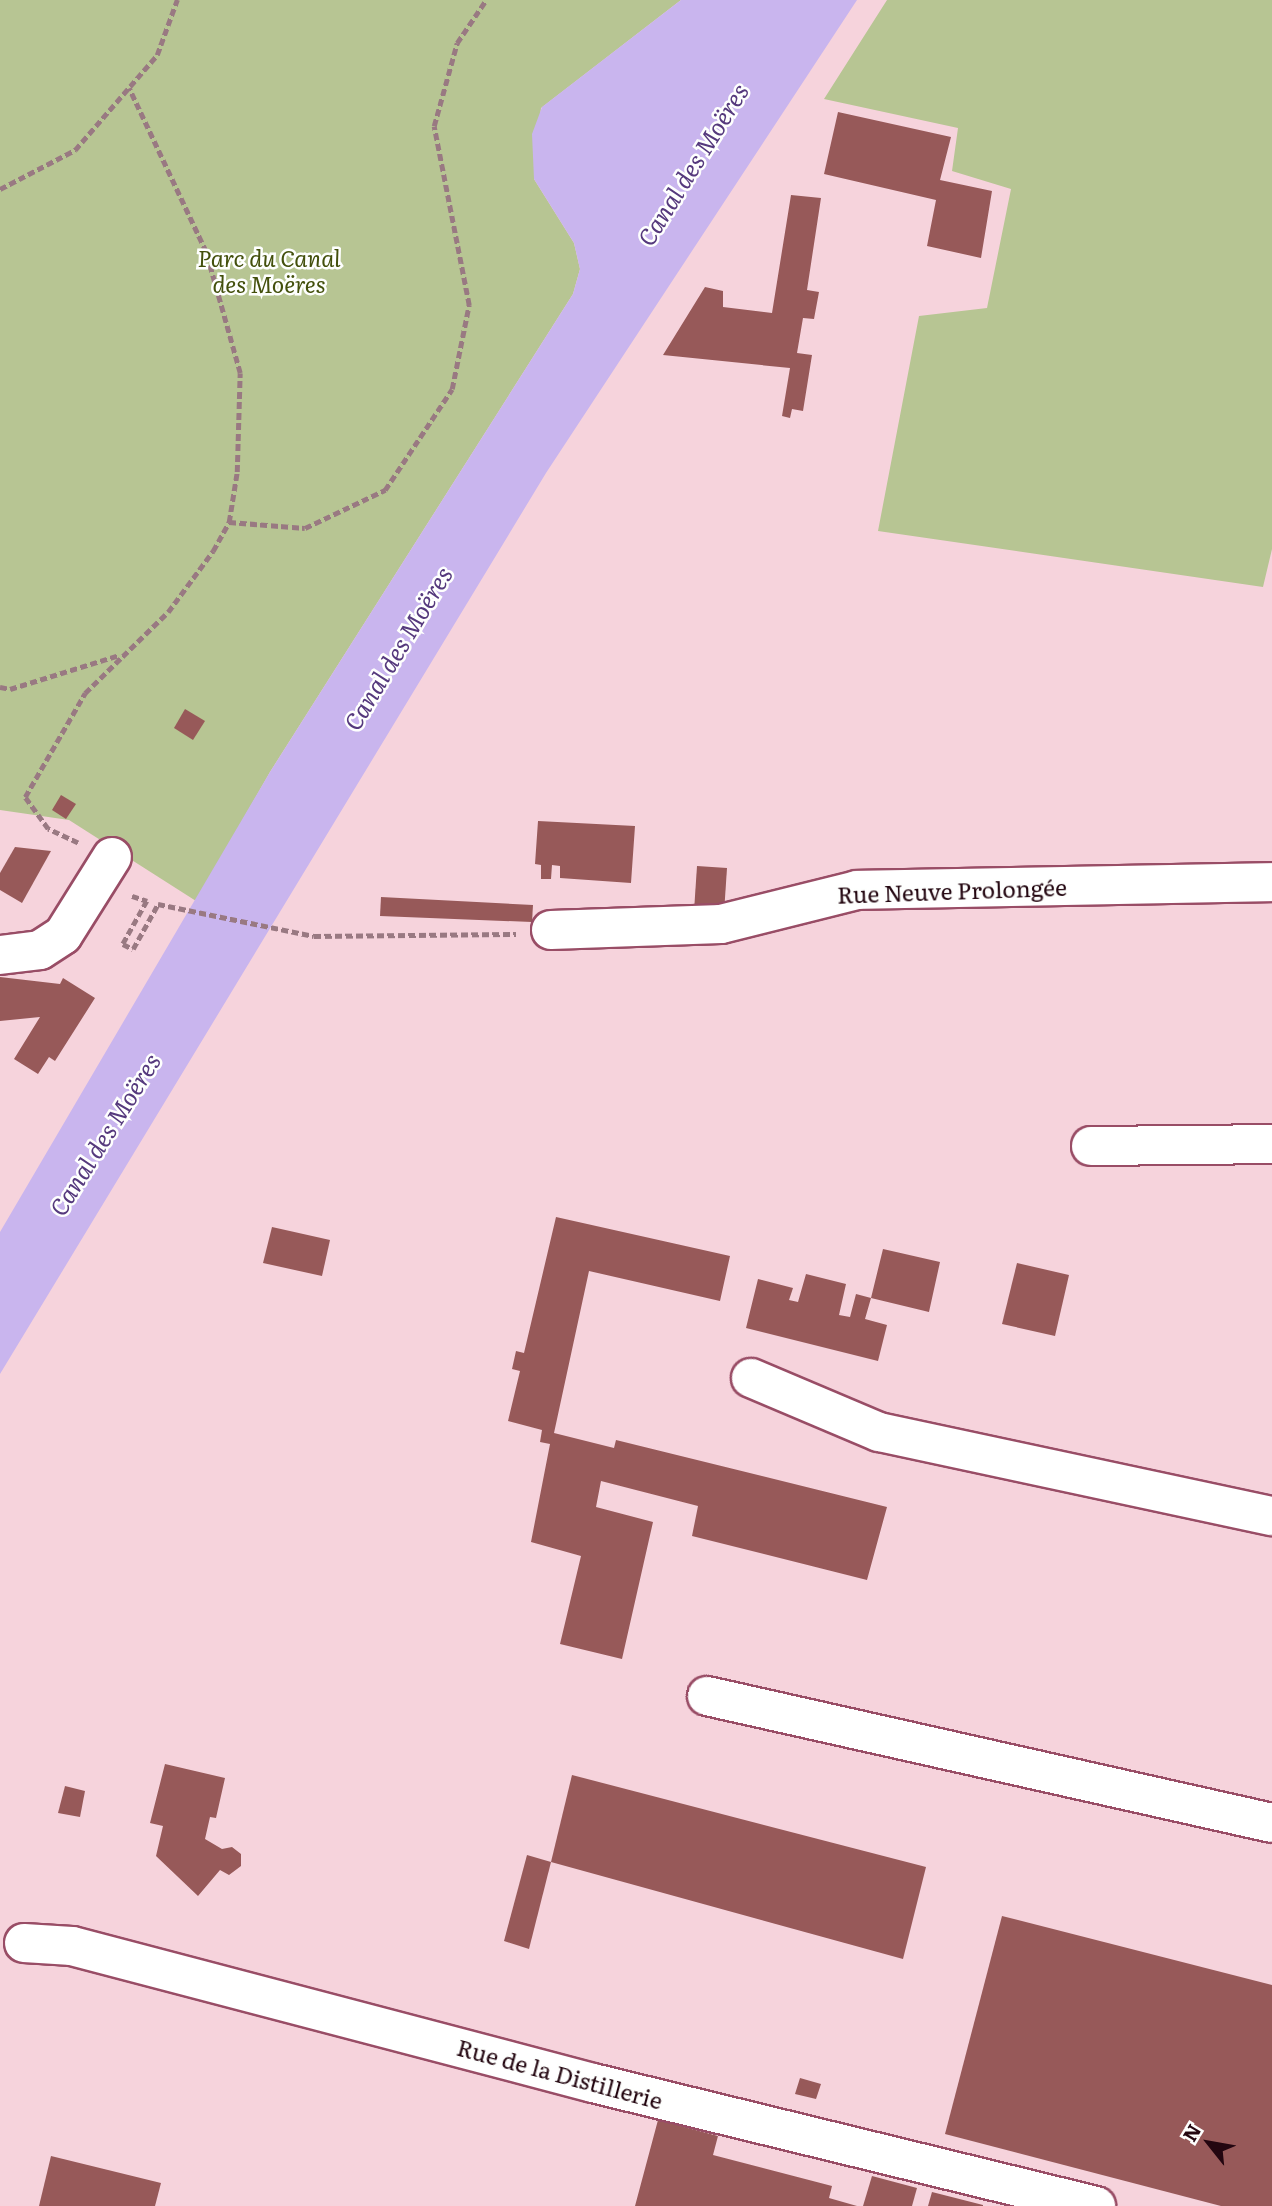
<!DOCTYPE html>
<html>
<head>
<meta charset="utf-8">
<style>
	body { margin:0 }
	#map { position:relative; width:1272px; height:2206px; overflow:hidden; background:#f6d3dc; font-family:Literata,serif }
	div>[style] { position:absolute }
	.green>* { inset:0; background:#b7c593 }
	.water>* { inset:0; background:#c9b5ee }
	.building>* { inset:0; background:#975959 }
	.path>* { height:4.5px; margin-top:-2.25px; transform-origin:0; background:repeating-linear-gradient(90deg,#997982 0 7px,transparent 0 10.5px) }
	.roads { filter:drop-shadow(2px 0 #994d66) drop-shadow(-2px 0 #994d66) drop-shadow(0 2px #994d66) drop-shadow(0 -2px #994d66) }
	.minor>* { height:38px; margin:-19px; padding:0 19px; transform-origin:19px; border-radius:19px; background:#fff }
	span { translate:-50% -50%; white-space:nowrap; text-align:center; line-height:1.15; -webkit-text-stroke:5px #fefffe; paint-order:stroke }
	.park-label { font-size:23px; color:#43500c; font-style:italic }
	.street-label { font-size:23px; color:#230610 }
	.water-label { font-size:24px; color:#55397d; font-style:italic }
	.north { position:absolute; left:1174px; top:2108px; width:70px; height:70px; -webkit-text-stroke:5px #fefffe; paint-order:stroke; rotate:301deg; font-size:19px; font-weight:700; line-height:28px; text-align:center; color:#230610 }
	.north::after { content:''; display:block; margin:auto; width:24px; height:32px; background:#230610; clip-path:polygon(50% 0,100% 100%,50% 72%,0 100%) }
</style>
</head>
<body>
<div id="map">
	<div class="green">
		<i style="clip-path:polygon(0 0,681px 0,541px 108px,534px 179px,574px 243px,580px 269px,573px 294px,270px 772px,196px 901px,69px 820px,0 810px)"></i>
		<i style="clip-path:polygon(887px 0,1272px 0,1272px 549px,1263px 587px,878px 531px,919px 316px,987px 308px,1011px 189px,952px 171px,958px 128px,824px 99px)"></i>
	</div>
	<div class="water">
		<i style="clip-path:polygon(681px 0,857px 0,546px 473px,0 1374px,0 1232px,270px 772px,573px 294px,580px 269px,574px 243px,534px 179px,532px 134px,542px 107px)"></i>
	</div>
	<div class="building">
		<i style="clip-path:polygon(838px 112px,951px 137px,940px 180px,992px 191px,981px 258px,927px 246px,936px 200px,824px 174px)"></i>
		<i style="clip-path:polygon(791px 195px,821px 198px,807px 290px,819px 292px,814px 319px,803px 318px,797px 353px,812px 355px,803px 411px,792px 409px,790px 418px,782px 416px,790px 368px,663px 355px,705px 287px,723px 291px,723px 307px,772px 313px)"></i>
		<i style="clip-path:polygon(185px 709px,205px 721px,193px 740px,174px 728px)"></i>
		<i style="clip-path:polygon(61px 795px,76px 804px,66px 819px,52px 810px)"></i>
		<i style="clip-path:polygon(538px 821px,635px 826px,631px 883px,560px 878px,560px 866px,552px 865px,551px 879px,541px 879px,541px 865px,535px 864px)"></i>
		<i style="clip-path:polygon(15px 847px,51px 851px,22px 903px,0 890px,0 873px)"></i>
		<i style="clip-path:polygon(697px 866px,727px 868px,724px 913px,694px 911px)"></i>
		<i style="clip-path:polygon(381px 897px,533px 905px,532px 922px,380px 916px)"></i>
		<i style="clip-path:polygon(0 977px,60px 984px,63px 978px,95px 998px,55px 1061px,49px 1057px,38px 1074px,14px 1059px,40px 1017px,0 1021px)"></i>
		<i style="clip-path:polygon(556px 1217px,730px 1256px,720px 1301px,589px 1271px,554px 1433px,614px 1448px,616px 1440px,887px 1507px,867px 1580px,692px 1536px,698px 1506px,601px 1481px,596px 1507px,653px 1522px,622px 1659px,560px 1644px,581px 1556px,531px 1542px,550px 1444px,540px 1442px,542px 1430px,508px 1421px,520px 1371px,512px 1369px,516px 1351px,524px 1353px)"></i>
		<i style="clip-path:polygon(272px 1227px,330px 1240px,322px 1276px,263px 1263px)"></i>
		<i style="clip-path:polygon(883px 1249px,940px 1262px,929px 1312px,871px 1298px,865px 1319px,887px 1325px,878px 1361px,746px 1328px,758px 1279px,793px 1288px,789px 1300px,798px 1302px,806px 1274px,846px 1284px,839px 1315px,850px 1317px,856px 1294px,871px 1298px)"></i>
		<i style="clip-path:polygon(1017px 1263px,1069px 1275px,1055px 1336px,1002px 1324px)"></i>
		<i style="clip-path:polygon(165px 1764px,225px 1778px,216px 1818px,210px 1817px,205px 1839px,222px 1849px,232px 1847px,241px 1854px,241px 1866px,229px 1875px,220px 1870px,198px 1896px,156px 1856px,163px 1826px,150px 1823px)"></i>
		<i style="clip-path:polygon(572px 1775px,926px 1867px,903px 1959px,551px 1862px)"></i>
		<i style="clip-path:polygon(65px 1786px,85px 1791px,80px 1817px,58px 1813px)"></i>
		<i style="clip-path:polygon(527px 1855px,551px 1862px,529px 1949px,504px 1941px)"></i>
		<i style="clip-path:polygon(1002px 1916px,1272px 1985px,1272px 2206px,1221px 2206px,945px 2134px)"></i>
		<i style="clip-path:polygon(800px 2078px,821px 2084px,816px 2099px,795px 2094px)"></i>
		<i style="clip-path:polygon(658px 2120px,718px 2136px,713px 2155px,832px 2186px,829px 2198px,857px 2206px,635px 2206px)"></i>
		<i style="clip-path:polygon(51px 2156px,161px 2183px,155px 2206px,39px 2206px)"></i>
		<i style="clip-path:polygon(872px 2176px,917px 2188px,912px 2206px,863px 2206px)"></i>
		<i style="clip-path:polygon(932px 2192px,983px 2205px,983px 2206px,928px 2206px)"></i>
	</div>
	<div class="path">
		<i style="left:0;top:189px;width:85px;rotate:-27.5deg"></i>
		<i style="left:75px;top:150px;width:125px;rotate:-49.2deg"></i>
		<i style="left:157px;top:55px;width:59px;rotate:-70deg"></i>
		<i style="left:229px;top:522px;width:76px;rotate:4.5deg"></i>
		<i style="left:305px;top:528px;width:89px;rotate:-25.4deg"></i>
		<i style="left:385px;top:490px;width:121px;rotate:-56.4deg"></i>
		<i style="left:452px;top:389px;width:86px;rotate:-78.6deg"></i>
		<i style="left:469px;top:305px;width:182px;rotate:-101.1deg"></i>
		<i style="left:434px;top:126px;width:86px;rotate:-74.5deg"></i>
		<i style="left:457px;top:43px;width:52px;rotate:-56deg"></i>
		<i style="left:0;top:687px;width:10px;rotate:11deg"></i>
		<i style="left:10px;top:689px;width:115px;rotate:-17.2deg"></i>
		<i style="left:78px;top:843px;width:33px;rotate:-155deg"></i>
		<i style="left:48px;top:829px;width:39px;rotate:-126deg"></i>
		<i style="left:25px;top:797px;width:120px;rotate:-60deg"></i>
		<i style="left:85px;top:693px;width:116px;rotate:-44.3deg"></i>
		<i style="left:168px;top:612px;width:76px;rotate:-53.6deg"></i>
		<i style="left:213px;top:551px;width:33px;rotate:-61deg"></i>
		<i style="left:229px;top:522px;width:51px;rotate:-80.9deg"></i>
		<i style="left:237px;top:472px;width:99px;rotate:-88.3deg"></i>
		<i style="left:240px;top:373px;width:126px;rotate:-105.7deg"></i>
		<i style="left:206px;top:252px;width:181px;rotate:-115.2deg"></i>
		<i style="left:132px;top:896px;width:16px;rotate:18deg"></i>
		<i style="left:147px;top:901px;width:49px;rotate:119.2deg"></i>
		<i style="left:123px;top:944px;width:11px;rotate:27deg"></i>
		<i style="left:133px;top:949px;width:51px;rotate:-60.9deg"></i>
		<i style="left:158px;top:904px;width:159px;rotate:11.6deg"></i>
		<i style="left:314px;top:936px;width:202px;rotate:-0.6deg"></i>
	</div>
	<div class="roads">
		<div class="minor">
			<i style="left:551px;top:930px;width:170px;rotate:-2deg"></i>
			<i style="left:721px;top:924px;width:140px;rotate:-14deg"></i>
			<i style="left:857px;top:890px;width:415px;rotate:-1.1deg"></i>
			<i style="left:0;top:955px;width:40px;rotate:-7.1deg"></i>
			<i style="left:40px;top:950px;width:27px;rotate:-33deg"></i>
			<i style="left:63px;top:935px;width:92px;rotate:-57.9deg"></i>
			<i style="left:1091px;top:1146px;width:181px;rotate:-0.6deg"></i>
			<i style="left:751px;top:1378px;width:139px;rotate:22.9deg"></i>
			<i style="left:879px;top:1432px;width:402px;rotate:12.1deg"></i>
			<i style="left:707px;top:1696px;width:579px;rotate:12.67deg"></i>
			<i style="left:24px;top:1943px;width:48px;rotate:3.6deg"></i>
			<i style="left:72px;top:1946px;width:539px;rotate:14.73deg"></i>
			<i style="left:593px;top:2083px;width:518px;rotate:13.74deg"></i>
		</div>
	</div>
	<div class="park-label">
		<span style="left:269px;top:270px">Parc du Canal<br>des Moëres</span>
	</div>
	<div class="street-label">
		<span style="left:952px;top:890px;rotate:-2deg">Rue Neuve Prolongée</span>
		<span style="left:560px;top:2073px;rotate:15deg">Rue de la Distillerie</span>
	</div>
	<div class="water-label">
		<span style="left:692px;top:164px;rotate:-58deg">Canal des Moëres</span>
		<span style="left:397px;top:648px;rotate:-59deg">Canal des Moëres</span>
		<span style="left:104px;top:1134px;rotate:-58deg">Canal des Moëres</span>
	</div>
	<div class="north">N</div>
</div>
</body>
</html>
